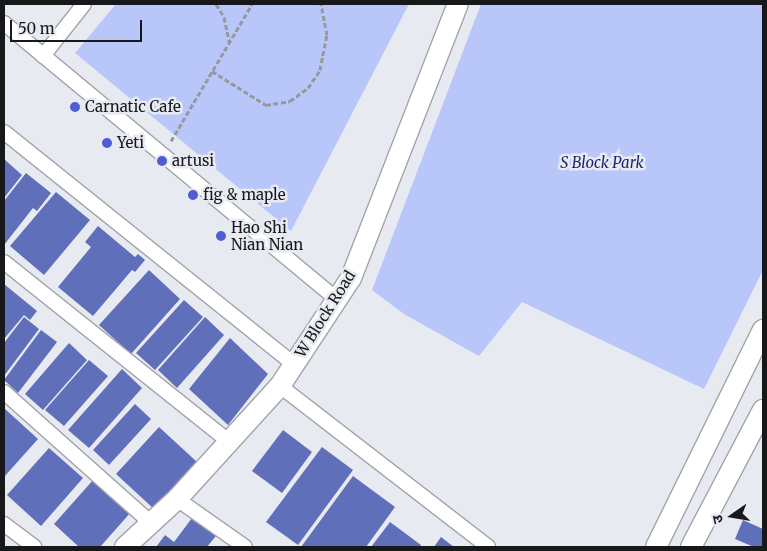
<!DOCTYPE html>
<html>
<head>
<meta charset="utf-8">
<style>
	body { margin:0 }
	#map { position:relative; width:767px; height:551px; overflow:hidden; background:#e8eaf1; font-family:Merriweather,"Noto Sans Devanagari",serif }
	div>[style] { position:absolute }
	.green>* { inset:0; background:#b9c6fa }
	.building>* { inset:0; background:#606fb9 }
	.path>* { height:3px; margin-top:-1.5px; transform-origin:0; background:repeating-linear-gradient(90deg,#96989d 0 5px,transparent 0 7.5px) }
	.roads { filter:drop-shadow(1px 0 #a3a4ab) drop-shadow(-1px 0 #a3a4ab) drop-shadow(0 1px #a3a4ab) drop-shadow(0 -1px #a3a4ab) }
	.street>* { height:14px; margin:-7px; padding:0 7px; transform-origin:7px; border-radius:7px; background:#fff }
	.secondary>* { height:20px; margin:-10px; padding:0 10px; transform-origin:10px; border-radius:10px; background:#fff }
	.dots>* { width:14px; height:14px; translate:-50% -50%; box-sizing:border-box; border:2px solid #e8eaf1; border-radius:50% }
	span { translate:-50% -50%; white-space:nowrap; text-align:center; line-height:1.15; -webkit-text-stroke:5px #e8eaf1; paint-order:stroke }
	.poi-label { font-size:15px; color:#17181a }
	.left { translate:0 -50%; text-align:left }
	.park-label { font-size:15px; color:#1f1f78; font-style:italic }
	.street-label { font-size:15px; color:#17181a }
	.frame { position:absolute; inset:0; border:5px solid #17181a; pointer-events:none }
	.north { position:absolute; left:707px; top:491px; width:50px; height:50px; -webkit-text-stroke:4px #e8eaf1; paint-order:stroke; rotate:257deg; font-size:14px; font-weight:700; line-height:20px; text-align:center; color:#17181a }
	.north::after { content:''; display:block; margin:auto; width:18px; height:22px; background:#17181a; clip-path:polygon(50% 0,100% 100%,50% 72%,0 100%) }
	.scale { position:absolute; left:10px; top:20px; width:132px; height:22px; box-sizing:border-box; border:2px solid #17181a; border-top:0; padding-left:6px; font-size:15px; line-height:18px; white-space:nowrap; color:#17181a; -webkit-text-stroke:4px #e8eaf1; paint-order:stroke }
</style>
</head>
<body>
<div id="map">
	<div class="green">
		<i style="clip-path:polygon(116px 4px,409px 4px,291px 231px,75px 53px)"></i>
		<i style="clip-path:polygon(481px 4px,763px 4px,763px 270px,704px 389px,522px 302px,479px 356px,404px 314px,372px 290px)"></i>
	</div>
	<div class="building">
		<i style="clip-path:polygon(4px 159px,22px 175px,4px 198px)"></i>
		<i style="clip-path:polygon(26px 173px,51px 193px,37px 211px,33px 208px,4px 245px,4px 201px)"></i>
		<i style="clip-path:polygon(56px 192px,90px 220px,44px 275px,10px 246px)"></i>
		<i style="clip-path:polygon(98px 226px,135px 257px,138px 254px,145px 260px,135px 272px,132px 270px,93px 316px,58px 287px,91px 247px,85px 242px)"></i>
		<i style="clip-path:polygon(149px 270px,180px 299px,131px 354px,99px 325px)"></i>
		<i style="clip-path:polygon(4px 284px,37px 311px,30px 320px,24px 315px,4px 339px)"></i>
		<i style="clip-path:polygon(184px 300px,203px 317px,155px 370px,136px 353px)"></i>
		<i style="clip-path:polygon(24px 317px,39px 329px,4px 376px,4px 343px)"></i>
		<i style="clip-path:polygon(205px 317px,224px 335px,177px 388px,158px 370px)"></i>
		<i style="clip-path:polygon(41px 330px,57px 342px,18px 393px,4px 380px)"></i>
		<i style="clip-path:polygon(230px 338px,268px 374px,228px 425px,189px 389px)"></i>
		<i style="clip-path:polygon(69px 343px,87px 360px,43px 410px,25px 394px)"></i>
		<i style="clip-path:polygon(89px 360px,108px 376px,64px 426px,45px 410px)"></i>
		<i style="clip-path:polygon(122px 369px,142px 388px,89px 448px,68px 430px)"></i>
		<i style="clip-path:polygon(135px 404px,151px 419px,109px 465px,93px 450px)"></i>
		<i style="clip-path:polygon(4px 408px,38px 439px,4px 477px)"></i>
		<i style="clip-path:polygon(159px 427px,197px 462px,154px 509px,116px 474px)"></i>
		<i style="clip-path:polygon(283px 430px,312px 452px,282px 493px,252px 471px)"></i>
		<i style="clip-path:polygon(322px 447px,353px 470px,298px 545px,266px 522px)"></i>
		<i style="clip-path:polygon(49px 448px,83px 478px,41px 526px,7px 495px)"></i>
		<i style="clip-path:polygon(353px 476px,395px 507px,366px 547px,301px 547px)"></i>
		<i style="clip-path:polygon(94px 479px,131px 512px,100px 547px,79px 547px,54px 524px)"></i>
		<i style="clip-path:polygon(195px 514px,219px 532px,207px 547px,156px 547px,165px 535px,174px 542px)"></i>
		<i style="clip-path:polygon(743px 520px,763px 529px,763px 547px,754px 547px,735px 539px)"></i>
		<i style="clip-path:polygon(390px 522px,421px 545px,420px 547px,371px 547px)"></i>
		<i style="clip-path:polygon(441px 537px,454px 547px,434px 547px)"></i>
	</div>
	<div class="path">
		<i style="left:216px;top:4px;width:15px;rotate:58deg"></i>
		<i style="left:224px;top:17px;width:25px;rotate:78deg"></i>
		<i style="left:212px;top:71px;width:64px;rotate:32.2deg"></i>
		<i style="left:266px;top:105px;width:24px;rotate:-9deg"></i>
		<i style="left:290px;top:101px;width:22px;rotate:-36deg"></i>
		<i style="left:308px;top:88px;width:22px;rotate:-56deg"></i>
		<i style="left:320px;top:70px;width:36px;rotate:-79deg"></i>
		<i style="left:327px;top:35px;width:32px;rotate:-101deg"></i>
		<i style="left:171px;top:141px;width:159px;rotate:-59.4deg"></i>
	</div>
	<div class="roads">
		<div class="street">
			<i style="left:4px;top:23px;width:433px;rotate:39.7deg"></i>
			<i style="left:43px;top:56px;width:66px;rotate:-51.7deg"></i>
			<i style="left:4px;top:132px;width:371px;rotate:38.7deg"></i>
			<i style="left:4px;top:262px;width:287px;rotate:38.6deg"></i>
			<i style="left:280px;top:386px;width:263px;rotate:37.7deg"></i>
			<i style="left:4px;top:392px;width:197px;rotate:41.7deg"></i>
			<i style="left:177px;top:499px;width:83px;rotate:35.2deg"></i>
			<i style="left:4px;top:524px;width:38px;rotate:37deg"></i>
		</div>
		<div class="secondary">
			<i style="left:125px;top:547px;width:71px;rotate:-42.7deg"></i>
			<i style="left:177px;top:499px;width:153px;rotate:-47.7deg"></i>
			<i style="left:280px;top:386px;width:129px;rotate:-56.7deg"></i>
			<i style="left:351px;top:278px;width:294px;rotate:-68.7deg"></i>
			<i style="left:656px;top:547px;width:242px;rotate:-63.8deg"></i>
			<i style="left:691px;top:547px;width:155px;rotate:-62.3deg"></i>
		</div>
	</div>
	<div class="dots">
		<i style="left:75px;top:107px;background:#4f5dd2"></i>
		<i style="left:107px;top:143px;background:#4f5dd2"></i>
		<i style="left:162px;top:161px;background:#4f5dd2"></i>
		<i style="left:193px;top:195px;background:#4f5dd2"></i>
		<i style="left:221px;top:236px;background:#4f5dd2"></i>
	</div>
	<div class="poi-label">
		<span class="left" style="left:85px;top:107px">Carnatic Cafe</span>
		<span class="left" style="left:117px;top:143px">Yeti</span>
		<span class="left" style="left:172px;top:161px">artusi</span>
		<span class="left" style="left:203px;top:195px">fig &amp; maple</span>
		<span class="left" style="left:231px;top:236px">Hao Shi<br>Nian Nian</span>
	</div>
	<div class="park-label">
		<span style="left:602px;top:163px">S Block Park</span>
	</div>
	<div class="street-label">
		<span style="left:325px;top:314px;rotate:-58deg">W Block Road</span>
	</div>
	<div class="frame"></div>
	<div class="north">उ</div>
	<div class="scale">50 m</div>
</div>
</body>
</html>
